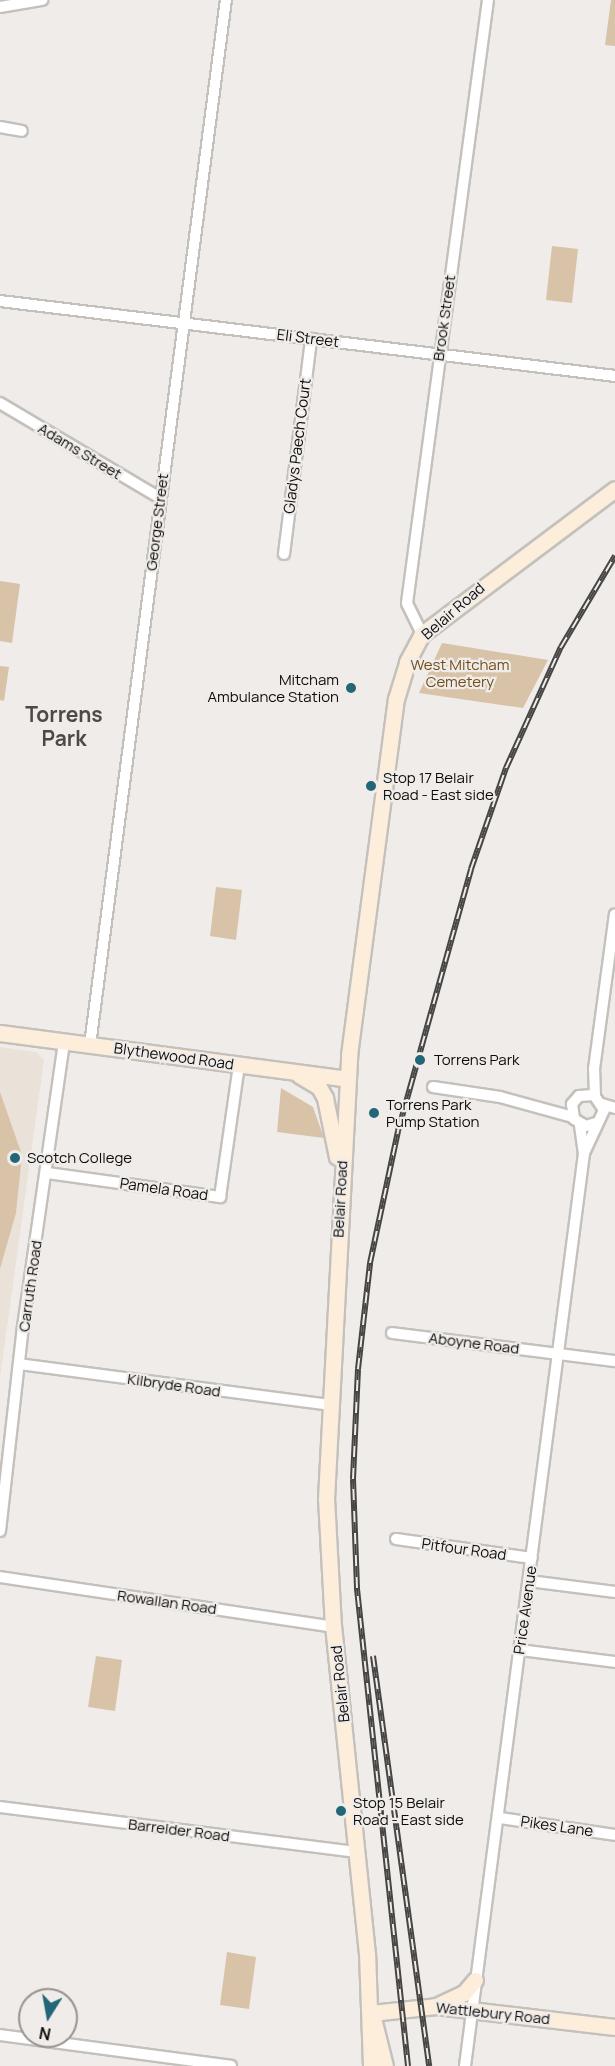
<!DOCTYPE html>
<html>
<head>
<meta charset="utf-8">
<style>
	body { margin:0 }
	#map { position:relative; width:615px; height:2066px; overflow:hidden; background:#efece9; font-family:Manrope,sans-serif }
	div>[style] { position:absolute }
	.built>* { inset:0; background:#eae2d8 }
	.green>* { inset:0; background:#d8c3a8 }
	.roads { filter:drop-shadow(2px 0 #c4c1bd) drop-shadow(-2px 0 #c4c1bd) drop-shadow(0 2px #c4c1bd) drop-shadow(0 -2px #c4c1bd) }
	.street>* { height:10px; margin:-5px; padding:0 5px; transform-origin:5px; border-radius:5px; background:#fff }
	.secondary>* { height:15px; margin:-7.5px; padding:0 7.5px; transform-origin:7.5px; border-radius:7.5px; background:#fdeedc }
	.rail>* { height:6px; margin-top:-3px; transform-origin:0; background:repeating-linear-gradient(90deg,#efece9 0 11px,#464543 0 22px); box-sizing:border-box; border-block:2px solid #464543 }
	.dots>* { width:16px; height:16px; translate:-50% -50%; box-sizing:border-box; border:3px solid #efece9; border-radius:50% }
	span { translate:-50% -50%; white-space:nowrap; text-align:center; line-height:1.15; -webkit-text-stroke:4.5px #efece9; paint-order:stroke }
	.street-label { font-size:15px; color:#0d0c0b }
	.park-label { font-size:15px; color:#734e19 }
	.poi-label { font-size:15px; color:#0d0c0b }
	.right { translate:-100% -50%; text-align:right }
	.left { translate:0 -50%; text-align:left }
	.district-label { font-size:21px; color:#4c4a47; font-weight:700 }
	.north { position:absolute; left:18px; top:1988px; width:60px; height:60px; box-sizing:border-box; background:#efece9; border:2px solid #959290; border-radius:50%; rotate:191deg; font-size:16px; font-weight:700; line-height:24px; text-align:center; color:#0d0c0b }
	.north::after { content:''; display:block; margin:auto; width:21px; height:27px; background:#236678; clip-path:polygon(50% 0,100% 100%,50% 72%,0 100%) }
</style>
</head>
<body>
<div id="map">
	<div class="built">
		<i style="clip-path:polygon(0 1047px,36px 1052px,44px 1060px,0 1378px)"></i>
	</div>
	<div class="green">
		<i style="clip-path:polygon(611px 0,615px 0,615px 46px,605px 45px)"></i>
		<i style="clip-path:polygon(552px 246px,578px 249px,572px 303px,546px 300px)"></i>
		<i style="clip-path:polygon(0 581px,20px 584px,12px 643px,0 641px)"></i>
		<i style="clip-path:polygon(442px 643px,548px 660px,523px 708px,419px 693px)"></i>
		<i style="clip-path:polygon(0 666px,9px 667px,4px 701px,0 700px)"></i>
		<i style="clip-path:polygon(216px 887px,242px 890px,236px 940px,210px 936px)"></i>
		<i style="clip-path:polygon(281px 1088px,313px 1107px,324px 1138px,277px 1132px)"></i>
		<i style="clip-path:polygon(0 1092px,22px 1155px,16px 1213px,0 1269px)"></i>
		<i style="clip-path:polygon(96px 1656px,122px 1660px,115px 1711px,88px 1707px)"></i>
		<i style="clip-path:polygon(227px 1952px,256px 1957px,249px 2009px,220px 2005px)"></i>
	</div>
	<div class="roads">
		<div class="street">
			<i style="left:0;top:7px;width:43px;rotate:-9.5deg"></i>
			<i style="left:0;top:127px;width:22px;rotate:10deg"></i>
			<i style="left:0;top:301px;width:620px;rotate:6.95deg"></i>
			<i style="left:0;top:403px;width:186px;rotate:30.7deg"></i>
			<i style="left:284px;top:554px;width:217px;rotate:-82.8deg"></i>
			<i style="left:422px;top:634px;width:34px;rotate:-116deg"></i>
			<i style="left:407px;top:603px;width:608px;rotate:-82.35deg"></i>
			<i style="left:90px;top:1045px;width:1054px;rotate:-82.59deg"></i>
			<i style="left:433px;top:1087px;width:68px;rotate:8.5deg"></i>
			<i style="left:500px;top:1097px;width:76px;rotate:15.3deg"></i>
			<i style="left:595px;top:1096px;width:27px;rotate:-92deg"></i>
			<i style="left:594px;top:1069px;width:156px;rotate:-82.3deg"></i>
			<i style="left:602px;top:1104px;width:14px;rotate:17deg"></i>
			<i style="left:585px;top:1151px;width:45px;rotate:-65.1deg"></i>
			<i style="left:604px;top:1110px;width:18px;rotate:-124deg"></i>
			<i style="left:594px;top:1095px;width:15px;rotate:176deg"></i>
			<i style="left:579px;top:1096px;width:11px;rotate:131deg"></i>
			<i style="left:572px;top:1104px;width:15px;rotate:82deg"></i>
			<i style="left:574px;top:1119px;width:14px;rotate:30deg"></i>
			<i style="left:586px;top:1126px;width:10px;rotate:-17deg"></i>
			<i style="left:47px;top:1173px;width:175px;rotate:7.9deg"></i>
			<i style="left:220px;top:1197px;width:133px;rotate:-81.8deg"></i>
			<i style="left:392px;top:1333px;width:225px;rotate:7.2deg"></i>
			<i style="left:19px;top:1364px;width:314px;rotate:7.5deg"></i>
			<i style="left:0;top:1531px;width:205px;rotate:-83.6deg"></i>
			<i style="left:23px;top:1327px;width:288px;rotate:-81.8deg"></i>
			<i style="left:396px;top:1539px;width:137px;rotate:8deg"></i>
			<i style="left:0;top:1577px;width:337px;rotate:8.5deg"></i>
			<i style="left:529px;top:1581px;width:87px;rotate:7.3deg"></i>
			<i style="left:520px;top:1650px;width:96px;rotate:7.2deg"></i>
			<i style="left:0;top:1807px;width:361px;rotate:7.2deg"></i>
			<i style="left:500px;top:1818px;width:116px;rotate:8.4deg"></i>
			<i style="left:0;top:2035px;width:233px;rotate:7.6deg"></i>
			<i style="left:465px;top:2066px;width:920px;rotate:-82.57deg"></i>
			<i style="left:584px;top:1154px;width:30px;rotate:-98deg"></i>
		</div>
		<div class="secondary">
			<i style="left:0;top:1033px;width:351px;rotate:7.5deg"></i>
			<i style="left:299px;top:1075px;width:23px;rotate:31deg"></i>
			<i style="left:319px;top:1087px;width:13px;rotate:61deg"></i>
			<i style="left:325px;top:1098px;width:60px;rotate:78.5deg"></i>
			<i style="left:436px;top:2006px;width:31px;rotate:-25deg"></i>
			<i style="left:464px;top:1993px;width:17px;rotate:-50deg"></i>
			<i style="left:371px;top:2013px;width:65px;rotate:-6.1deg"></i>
			<i style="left:436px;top:2006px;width:180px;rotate:6.7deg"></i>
			<i style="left:373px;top:2018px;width:49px;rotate:76deg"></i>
			<i style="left:371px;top:2066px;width:112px;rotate:-92deg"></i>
			<i style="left:367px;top:1954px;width:329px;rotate:-95.9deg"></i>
			<i style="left:333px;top:1627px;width:128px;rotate:-93.1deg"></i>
			<i style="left:326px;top:1499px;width:445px;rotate:-87deg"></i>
			<i style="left:349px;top:1055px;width:359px;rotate:-82.5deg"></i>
			<i style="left:396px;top:699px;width:39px;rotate:-73deg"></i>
			<i style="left:407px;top:662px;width:32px;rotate:-62deg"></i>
			<i style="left:422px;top:634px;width:241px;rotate:-36.9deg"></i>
		</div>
	</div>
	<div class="rail">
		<i style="left:373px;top:1656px;width:414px;rotate:82.2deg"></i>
		<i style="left:408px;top:2066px;width:481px;rotate:-96.1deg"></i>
		<i style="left:357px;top:1588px;width:109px;rotate:-92.1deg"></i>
		<i style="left:353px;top:1479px;width:110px;rotate:-87.4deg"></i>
		<i style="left:358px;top:1369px;width:107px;rotate:-83.5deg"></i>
		<i style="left:370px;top:1263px;width:135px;rotate:-78deg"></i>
		<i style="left:398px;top:1131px;width:272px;rotate:-74.4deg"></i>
		<i style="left:471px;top:869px;width:107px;rotate:-70.9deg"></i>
		<i style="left:506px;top:768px;width:133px;rotate:-65.6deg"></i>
		<i style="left:561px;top:647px;width:106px;rotate:-59.3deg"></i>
	</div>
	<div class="dots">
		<i style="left:351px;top:688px;background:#236678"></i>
		<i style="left:371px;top:786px;background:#236678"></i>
		<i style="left:420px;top:1060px;background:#236678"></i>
		<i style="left:374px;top:1113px;background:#236678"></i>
		<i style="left:15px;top:1158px;background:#236678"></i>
		<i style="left:341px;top:1811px;background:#236678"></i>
	</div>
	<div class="street-label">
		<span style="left:444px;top:318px;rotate:-82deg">Brook Street</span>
		<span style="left:308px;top:338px;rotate:7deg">Eli Street</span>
		<span style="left:297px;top:446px;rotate:-83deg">Gladys Paech Court</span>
		<span style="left:80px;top:451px;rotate:31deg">Adams Street</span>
		<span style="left:157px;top:522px;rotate:-83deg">George Street</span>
		<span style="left:453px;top:611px;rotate:-41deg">Belair Road</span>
		<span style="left:174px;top:1056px;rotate:8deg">Blythewood Road</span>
		<span style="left:164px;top:1189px;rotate:8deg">Pamela Road</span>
		<span style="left:340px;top:1199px;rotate:-87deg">Belair Road</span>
		<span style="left:30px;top:1286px;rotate:-82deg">Carruth Road</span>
		<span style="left:474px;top:1343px;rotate:7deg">Aboyne Road</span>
		<span style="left:174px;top:1385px;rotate:8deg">Kilbryde Road</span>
		<span style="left:464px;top:1549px;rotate:8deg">Pitfour Road</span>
		<span style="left:167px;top:1602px;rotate:8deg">Rowallan Road</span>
		<span style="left:525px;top:1610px;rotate:-82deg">Price Avenue</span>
		<span style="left:340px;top:1684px;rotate:-96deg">Belair Road</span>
		<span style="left:557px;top:1826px;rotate:8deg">Pikes Lane</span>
		<span style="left:179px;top:1830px;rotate:7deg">Barrelder Road</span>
		<span style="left:493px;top:2013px;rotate:6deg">Wattlebury Road</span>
	</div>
	<div class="park-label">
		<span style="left:460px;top:673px">West Mitcham<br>Cemetery</span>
	</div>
	<div class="poi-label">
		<span class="right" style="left:339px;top:688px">Mitcham<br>Ambulance Station</span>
		<span class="left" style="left:383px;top:786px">Stop 17 Belair<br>Road - East side</span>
		<span class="left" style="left:434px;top:1060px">Torrens Park</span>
		<span class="left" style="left:386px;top:1113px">Torrens Park<br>Pump Station</span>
		<span class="left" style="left:27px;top:1158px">Scotch College</span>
		<span class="left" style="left:353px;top:1811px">Stop 15 Belair<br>Road - East side</span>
	</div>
	<div class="district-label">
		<span style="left:64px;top:726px">Torrens<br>Park</span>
	</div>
	<div class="north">N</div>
</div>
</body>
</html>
